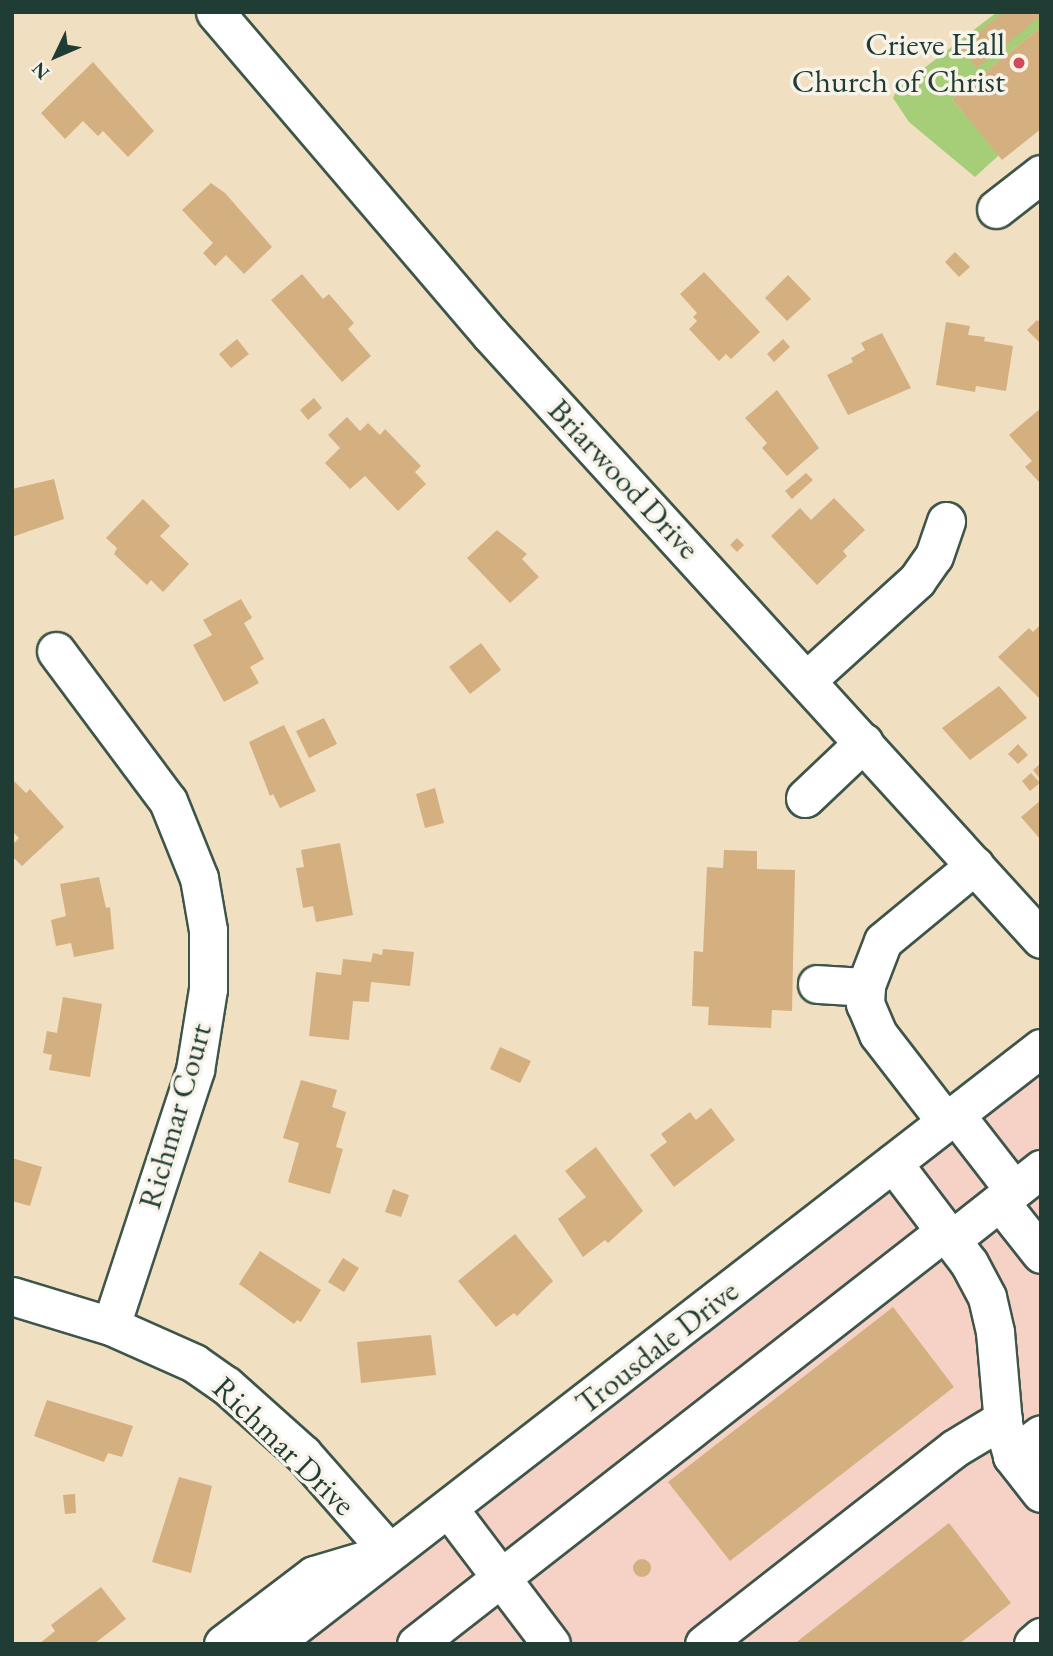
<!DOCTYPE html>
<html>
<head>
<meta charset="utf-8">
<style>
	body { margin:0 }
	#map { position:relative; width:1053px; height:1656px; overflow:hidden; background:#f1dfc1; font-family:"EB Garamond",serif }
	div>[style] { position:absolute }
	.built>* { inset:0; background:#f6d1c5 }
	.green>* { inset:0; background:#a6cd78 }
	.building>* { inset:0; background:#d4b081 }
	.round { border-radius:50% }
	.roads { filter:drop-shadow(2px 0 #3e5549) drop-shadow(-2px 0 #3e5549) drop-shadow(0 2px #3e5549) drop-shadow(0 -2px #3e5549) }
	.minor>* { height:37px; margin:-18.5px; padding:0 18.5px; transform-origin:18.5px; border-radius:18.5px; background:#fff }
	.dots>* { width:19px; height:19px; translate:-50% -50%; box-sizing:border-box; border:4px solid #f7f3e8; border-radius:50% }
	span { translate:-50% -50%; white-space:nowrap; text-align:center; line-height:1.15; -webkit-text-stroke:7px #f7f3e8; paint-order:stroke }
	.poi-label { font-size:32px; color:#1f3d34 }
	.right { translate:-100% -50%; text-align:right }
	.street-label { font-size:32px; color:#1f3d34 }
	.frame { position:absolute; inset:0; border:14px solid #1f3d34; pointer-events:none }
	.north { position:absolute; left:21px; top:21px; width:70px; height:70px; -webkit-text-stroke:5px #f7f3e8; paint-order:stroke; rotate:226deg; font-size:19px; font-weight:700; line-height:28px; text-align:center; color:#1f3d34 }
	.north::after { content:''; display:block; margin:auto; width:24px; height:32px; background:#1f3d34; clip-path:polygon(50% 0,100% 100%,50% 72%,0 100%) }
</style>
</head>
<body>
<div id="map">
	<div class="built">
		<i style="clip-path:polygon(1041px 1048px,1041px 1644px,274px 1644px)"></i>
	</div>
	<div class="green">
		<i style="clip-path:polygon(997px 12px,1041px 12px,1041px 27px,952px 99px,999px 155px,975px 177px,909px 122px,893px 98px,897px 89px)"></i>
	</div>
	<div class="building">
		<i style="clip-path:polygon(1003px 12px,1041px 12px,1041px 16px,977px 68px,960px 48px)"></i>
		<i style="clip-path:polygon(1041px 27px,1041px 129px,1002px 160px,952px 99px)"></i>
		<i style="clip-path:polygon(93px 62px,154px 131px,128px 157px,103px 131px,98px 136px,83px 121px,65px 139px,41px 113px)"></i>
		<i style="clip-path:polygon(211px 183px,225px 193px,272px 247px,244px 274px,226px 255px,215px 266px,203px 253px,213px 243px,182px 210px)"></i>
		<i style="clip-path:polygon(955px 252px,970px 267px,959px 277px,945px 262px)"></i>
		<i style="clip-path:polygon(704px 272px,760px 332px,731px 359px,726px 354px,719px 361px,689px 329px,697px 321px,693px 317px,697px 313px,680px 294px)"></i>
		<i style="clip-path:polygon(302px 274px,323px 299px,329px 294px,354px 323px,348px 329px,371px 356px,342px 382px,271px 300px)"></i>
		<i style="clip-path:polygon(788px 275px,811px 299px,787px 321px,765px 298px)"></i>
		<i style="clip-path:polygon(1037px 320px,1041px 323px,1041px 344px,1027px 330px)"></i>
		<i style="clip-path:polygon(946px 322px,970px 326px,968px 335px,985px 337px,984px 341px,1013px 346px,1006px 391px,976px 386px,975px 392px,936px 385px)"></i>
		<i style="clip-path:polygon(882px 333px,911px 388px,848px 415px,827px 375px,853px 362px,851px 358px,865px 350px,861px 343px)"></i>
		<i style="clip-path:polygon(237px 339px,249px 354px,231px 368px,219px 354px)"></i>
		<i style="clip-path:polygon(783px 339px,790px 347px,774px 362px,767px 354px)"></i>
		<i style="clip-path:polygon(777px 390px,819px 448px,787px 476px,762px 448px,767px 443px,745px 418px)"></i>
		<i style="clip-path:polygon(314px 398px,322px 408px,308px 420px,300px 410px)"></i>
		<i style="clip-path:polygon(1041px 408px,1041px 484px,1025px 467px,1032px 461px,1009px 435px)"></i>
		<i style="clip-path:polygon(347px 417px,360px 431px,368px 423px,380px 435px,385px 429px,421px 466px,415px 472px,426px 484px,398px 511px,365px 476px,350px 489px,325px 463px,340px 448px,328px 435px)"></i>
		<i style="clip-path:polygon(806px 473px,813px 480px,792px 499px,785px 491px)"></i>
		<i style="clip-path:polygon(54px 479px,64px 519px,12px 537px,12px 489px)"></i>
		<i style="clip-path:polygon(834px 498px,865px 530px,843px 551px,847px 556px,817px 585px,771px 536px,800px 508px,811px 520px)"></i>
		<i style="clip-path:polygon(143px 499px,170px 526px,160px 536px,189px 564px,163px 592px,151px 580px,147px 585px,114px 554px,117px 548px,106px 538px)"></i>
		<i style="clip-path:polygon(497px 530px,527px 554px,522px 559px,539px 577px,510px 603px,467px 558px)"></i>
		<i style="clip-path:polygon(737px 538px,744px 545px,737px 552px,730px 545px)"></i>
		<i style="clip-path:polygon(241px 599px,252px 618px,244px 623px,264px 659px,250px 667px,259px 683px,224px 702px,193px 645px,212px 635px,203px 620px)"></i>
		<i style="clip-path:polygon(1041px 624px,1041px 700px,998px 657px,1029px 628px,1033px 632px)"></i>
		<i style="clip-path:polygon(481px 643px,501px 670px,470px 694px,449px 667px)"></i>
		<i style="clip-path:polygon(999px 686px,1027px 718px,970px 760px,942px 728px)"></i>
		<i style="clip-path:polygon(324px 718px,337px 744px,309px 758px,296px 731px)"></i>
		<i style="clip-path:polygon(284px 725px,316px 791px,280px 808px,273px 794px,270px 796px,249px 742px)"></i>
		<i style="clip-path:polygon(1018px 744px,1028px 755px,1018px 764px,1008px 754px)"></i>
		<i style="clip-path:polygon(1041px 763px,1041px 780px,1033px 770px)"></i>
		<i style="clip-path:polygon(1031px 773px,1040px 783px,1030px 791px,1022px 781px)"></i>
		<i style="clip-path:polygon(12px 779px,26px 793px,30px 789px,64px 827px,22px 866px,12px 856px,12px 845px,19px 838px,12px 831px)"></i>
		<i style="clip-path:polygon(435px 788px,444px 823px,425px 828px,416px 794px)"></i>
		<i style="clip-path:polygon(1041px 800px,1041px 840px,1021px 817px)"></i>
		<i style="clip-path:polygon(340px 843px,353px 915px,316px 922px,313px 906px,303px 908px,296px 868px,304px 867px,301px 850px)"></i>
		<i style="clip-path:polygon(724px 850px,757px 851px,757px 869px,795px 870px,792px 1011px,772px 1010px,771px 1028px,708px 1025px,709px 1007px,692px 1006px,694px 951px,703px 952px,707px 867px,723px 868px)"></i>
		<i style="clip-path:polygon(99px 877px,106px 908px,110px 907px,114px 949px,74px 957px,71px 943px,56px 946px,51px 920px,66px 916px,60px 884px)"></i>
		<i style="clip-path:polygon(383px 949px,414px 952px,410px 986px,371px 982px,369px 1002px,353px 1001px,349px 1040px,309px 1036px,316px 972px,341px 975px,343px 959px,371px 962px,373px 953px,382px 955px)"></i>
		<i style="clip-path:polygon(63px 997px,102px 1004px,90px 1077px,49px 1070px,52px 1055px,43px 1053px,47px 1031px,57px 1033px)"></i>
		<i style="clip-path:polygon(500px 1047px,531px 1061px,520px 1083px,490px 1069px)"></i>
		<i style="clip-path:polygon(301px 1080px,337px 1090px,332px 1107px,346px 1112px,336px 1147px,343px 1149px,330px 1194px,288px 1182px,299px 1143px,283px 1138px)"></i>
		<i style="clip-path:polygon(711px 1108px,735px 1140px,674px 1187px,650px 1155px,667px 1142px,661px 1134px,690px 1112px,696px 1120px)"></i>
		<i style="clip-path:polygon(596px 1147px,643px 1211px,608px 1243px,605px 1240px,583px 1257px,558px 1219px,586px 1197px,565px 1171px)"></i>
		<i style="clip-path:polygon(12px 1158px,42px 1167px,30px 1206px,12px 1201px)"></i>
		<i style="clip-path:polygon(393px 1189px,409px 1195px,401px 1217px,385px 1212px)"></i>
		<i style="clip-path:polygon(515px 1234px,553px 1281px,517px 1316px,514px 1313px,496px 1327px,458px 1281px)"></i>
		<i style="clip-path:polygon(260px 1251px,321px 1290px,301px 1322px,297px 1320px,294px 1324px,239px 1284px)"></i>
		<i style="clip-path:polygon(343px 1258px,359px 1268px,344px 1292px,328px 1282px)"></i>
		<i style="clip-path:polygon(893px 1307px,954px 1387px,730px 1561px,668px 1482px)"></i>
		<i style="clip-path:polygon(431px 1335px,436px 1375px,361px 1383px,357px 1342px)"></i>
		<i style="clip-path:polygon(47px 1400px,133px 1426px,122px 1457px,108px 1453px,104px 1462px,34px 1436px)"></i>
		<i style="clip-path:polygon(179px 1477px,212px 1486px,191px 1573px,152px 1562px)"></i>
		<i style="clip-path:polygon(75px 1494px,76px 1513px,65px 1514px,63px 1495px)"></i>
		<i style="clip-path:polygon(949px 1523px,1011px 1603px,959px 1644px,794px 1644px)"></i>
		<i class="round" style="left:633px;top:1559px;width:18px;height:18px"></i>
		<i style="clip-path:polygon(101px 1587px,126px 1619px,94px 1644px,39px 1644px,55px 1631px,51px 1625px)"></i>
	</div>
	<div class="roads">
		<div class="minor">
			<i style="left:215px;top:12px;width:423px;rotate:49.5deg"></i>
			<i style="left:490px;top:334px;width:818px;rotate:47.67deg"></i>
			<i style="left:996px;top:209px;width:57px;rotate:-37.9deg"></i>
			<i style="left:56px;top:651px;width:187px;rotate:53.3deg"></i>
			<i style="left:168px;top:801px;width:83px;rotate:68.1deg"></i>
			<i style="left:199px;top:878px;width:53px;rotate:80.2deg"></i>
			<i style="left:208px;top:930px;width:59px;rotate:90deg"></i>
			<i style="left:208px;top:989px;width:82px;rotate:99.1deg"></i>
			<i style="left:195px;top:1070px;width:269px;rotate:108.2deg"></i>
			<i style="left:808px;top:679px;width:147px;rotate:-42.2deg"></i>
			<i style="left:917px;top:580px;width:29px;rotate:-55deg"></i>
			<i style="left:934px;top:556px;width:37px;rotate:-71deg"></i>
			<i style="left:805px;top:798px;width:81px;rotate:-43.5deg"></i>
			<i style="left:817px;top:984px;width:49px;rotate:3.5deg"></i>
			<i style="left:955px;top:1114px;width:96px;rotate:52.2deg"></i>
			<i style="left:946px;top:1122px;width:111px;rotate:-127.7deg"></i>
			<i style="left:878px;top:1034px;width:33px;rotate:-113deg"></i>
			<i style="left:865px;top:1004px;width:19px;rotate:-87deg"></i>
			<i style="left:866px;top:985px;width:47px;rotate:-68.9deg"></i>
			<i style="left:883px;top:941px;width:119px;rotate:-39.6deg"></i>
			<i style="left:893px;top:1163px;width:126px;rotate:52.8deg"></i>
			<i style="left:969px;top:1263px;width:38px;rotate:62deg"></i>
			<i style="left:987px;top:1297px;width:36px;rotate:77deg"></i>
			<i style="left:995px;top:1332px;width:92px;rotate:85deg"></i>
			<i style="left:1003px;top:1424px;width:33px;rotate:74deg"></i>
			<i style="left:1012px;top:1456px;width:36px;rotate:-37deg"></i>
			<i style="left:1000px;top:1202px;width:66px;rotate:51.7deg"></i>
			<i style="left:951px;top:1240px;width:115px;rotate:-38.3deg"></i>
			<i style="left:12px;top:1296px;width:103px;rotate:16.9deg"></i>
			<i style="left:111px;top:1326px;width:91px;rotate:24deg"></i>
			<i style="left:194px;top:1363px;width:39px;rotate:35deg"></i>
			<i style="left:226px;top:1385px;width:103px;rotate:41.9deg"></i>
			<i style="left:303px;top:1454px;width:130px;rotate:48.7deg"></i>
			<i style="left:1012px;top:1456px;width:47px;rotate:51.9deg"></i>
			<i style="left:449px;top:1509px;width:169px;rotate:52.9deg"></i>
			<i style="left:223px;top:1644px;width:114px;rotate:-37.2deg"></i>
			<i style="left:314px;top:1575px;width:56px;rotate:-16.5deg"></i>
			<i style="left:272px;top:1644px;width:973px;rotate:-37.78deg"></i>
			<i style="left:416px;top:1644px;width:671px;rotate:-37.98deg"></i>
			<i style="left:704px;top:1644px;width:318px;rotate:-38deg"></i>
			<i style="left:955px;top:1448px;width:56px;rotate:-31.1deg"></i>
			<i style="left:1033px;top:1644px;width:11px;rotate:-41deg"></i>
		</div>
	</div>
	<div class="dots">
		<i style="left:1019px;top:63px;background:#d1495b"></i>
	</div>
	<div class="poi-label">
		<span class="right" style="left:1005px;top:63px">Crieve Hall<br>Church of Christ</span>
	</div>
	<div class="street-label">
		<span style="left:624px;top:479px;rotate:47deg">Briarwood Drive</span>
		<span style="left:175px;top:1116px;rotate:-74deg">Richmar Court</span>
		<span style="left:657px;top:1347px;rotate:-38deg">Trousdale Drive</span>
		<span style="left:284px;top:1446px;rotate:44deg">Richmar Drive</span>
	</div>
	<div class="frame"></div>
	<div class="north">N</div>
</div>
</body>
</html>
